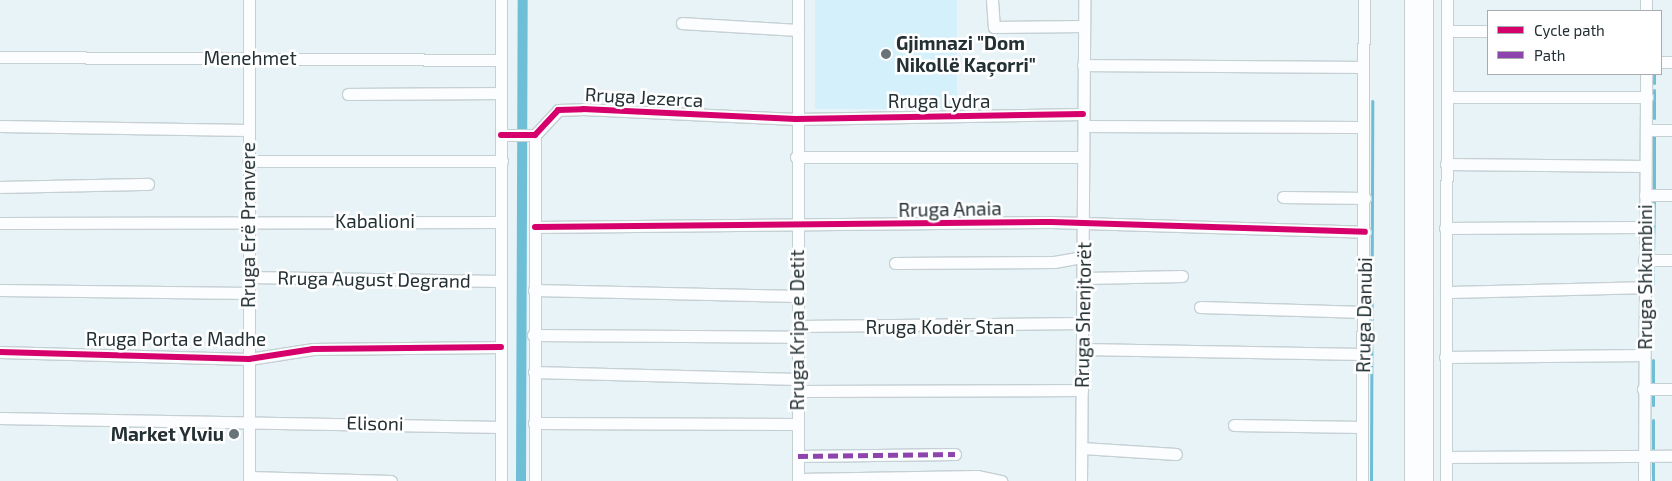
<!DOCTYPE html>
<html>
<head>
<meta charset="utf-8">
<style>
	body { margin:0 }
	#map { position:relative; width:1672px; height:481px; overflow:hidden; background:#e8f3f7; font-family:"Exo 2",sans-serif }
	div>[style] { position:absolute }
	.built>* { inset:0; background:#d4f1fb }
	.stream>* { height:3px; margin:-1.5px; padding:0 1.5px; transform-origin:1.5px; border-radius:1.5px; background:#6ebed6 }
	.canal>* { height:10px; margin:-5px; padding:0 5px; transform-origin:5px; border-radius:5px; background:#6ebed6 }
	.roads { filter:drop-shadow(1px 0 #c5d0d4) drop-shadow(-1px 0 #c5d0d4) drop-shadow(0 1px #c5d0d4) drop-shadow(0 -1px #c5d0d4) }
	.minor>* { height:11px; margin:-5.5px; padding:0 5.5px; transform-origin:5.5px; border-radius:5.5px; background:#fcfdfe }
	.major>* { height:14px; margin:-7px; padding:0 7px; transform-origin:7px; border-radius:7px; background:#fcfdfe }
	.quiet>* { height:5px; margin-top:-2.5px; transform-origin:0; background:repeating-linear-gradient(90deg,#8e44ad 0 10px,transparent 0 15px) }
	.cycleway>* { height:6px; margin:-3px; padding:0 3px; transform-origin:3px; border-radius:3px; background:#d6006c }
	.dots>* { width:14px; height:14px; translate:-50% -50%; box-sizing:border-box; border:2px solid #fff; border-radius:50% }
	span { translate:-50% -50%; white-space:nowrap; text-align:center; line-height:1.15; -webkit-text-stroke:5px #fff; paint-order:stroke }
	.poi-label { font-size:19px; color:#233034; font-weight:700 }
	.left { translate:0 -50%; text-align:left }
	.right { translate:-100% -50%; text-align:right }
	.street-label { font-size:19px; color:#233034 }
	.legend { position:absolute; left:1487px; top:10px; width:175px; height:65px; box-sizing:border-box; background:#fff; border:1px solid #a7acae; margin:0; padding:6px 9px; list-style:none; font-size:15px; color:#233034 }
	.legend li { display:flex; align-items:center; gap:10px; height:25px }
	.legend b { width:25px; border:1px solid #a7acae }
</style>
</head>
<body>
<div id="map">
	<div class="built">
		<i style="clip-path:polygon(815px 0,957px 0,957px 109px,815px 109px)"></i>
	</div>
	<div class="stream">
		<i style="left:1654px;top:83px;width:9px;rotate:-90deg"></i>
		<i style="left:1654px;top:118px;width:28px;rotate:-90deg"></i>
		<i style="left:1654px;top:191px;width:57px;rotate:-90deg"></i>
		<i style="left:1653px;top:257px;width:57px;rotate:-89deg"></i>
		<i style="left:1653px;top:283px;width:19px;rotate:-90deg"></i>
		<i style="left:1653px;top:382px;width:22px;rotate:-90deg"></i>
		<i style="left:1653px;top:392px;width:13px;rotate:90deg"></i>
		<i style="left:1653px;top:450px;width:30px;rotate:-90deg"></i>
		<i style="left:1371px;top:481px;width:380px;rotate:-89.8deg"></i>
		<i style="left:1653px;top:481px;width:20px;rotate:-90deg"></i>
	</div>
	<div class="canal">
		<i style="left:521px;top:481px;width:481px;rotate:-89.8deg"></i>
	</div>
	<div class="roads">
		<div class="minor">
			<i style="left:249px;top:0;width:481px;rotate:90deg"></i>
			<i style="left:501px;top:0;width:481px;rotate:90deg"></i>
			<i style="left:798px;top:0;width:481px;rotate:90deg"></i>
			<i style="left:992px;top:0;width:27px;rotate:86deg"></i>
			<i style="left:994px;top:27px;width:89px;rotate:-0.6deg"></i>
			<i style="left:1646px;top:11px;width:11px;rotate:-90deg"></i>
			<i style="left:682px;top:23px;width:115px;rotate:3.5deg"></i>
			<i style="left:1447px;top:31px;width:41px"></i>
			<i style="left:0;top:57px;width:500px;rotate:0.34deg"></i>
			<i style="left:1661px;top:62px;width:11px"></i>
			<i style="left:1083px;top:65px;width:279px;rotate:0.4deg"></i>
			<i style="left:348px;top:94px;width:152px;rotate:-0.4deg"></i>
			<i style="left:1448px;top:97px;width:199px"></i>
			<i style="left:0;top:126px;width:248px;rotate:0.9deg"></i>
			<i style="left:1084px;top:126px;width:278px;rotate:0.2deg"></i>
			<i style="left:1647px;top:130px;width:25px"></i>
			<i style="left:501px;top:135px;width:34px"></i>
			<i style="left:535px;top:135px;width:34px;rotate:-47deg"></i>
			<i style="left:558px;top:110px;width:25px;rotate:-2deg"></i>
			<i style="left:583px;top:109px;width:213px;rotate:2.7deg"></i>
			<i style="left:796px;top:119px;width:287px;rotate:-1deg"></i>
			<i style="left:535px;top:135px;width:346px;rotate:90deg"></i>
			<i style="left:796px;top:157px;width:287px"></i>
			<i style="left:248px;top:161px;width:254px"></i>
			<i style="left:1446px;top:164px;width:199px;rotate:0.6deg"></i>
			<i style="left:0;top:187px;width:148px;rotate:-1.2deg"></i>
			<i style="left:1645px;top:195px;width:27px"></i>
			<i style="left:1283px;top:197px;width:82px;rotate:0.7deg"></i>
			<i style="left:0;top:223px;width:501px;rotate:-0.11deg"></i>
			<i style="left:535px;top:227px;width:516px;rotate:-0.56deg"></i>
			<i style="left:1051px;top:222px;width:314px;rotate:1.8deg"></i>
			<i style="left:1445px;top:228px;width:200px;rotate:-0.3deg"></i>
			<i style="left:1644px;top:260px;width:28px"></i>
			<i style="left:895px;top:263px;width:159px;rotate:-0.4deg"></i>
			<i style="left:1054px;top:262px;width:28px;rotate:-10deg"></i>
			<i style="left:249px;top:277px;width:251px;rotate:0.9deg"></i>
			<i style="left:1085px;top:278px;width:97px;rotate:-1.2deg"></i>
			<i style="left:0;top:290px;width:249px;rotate:0.7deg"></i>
			<i style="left:534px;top:290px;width:263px;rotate:1.3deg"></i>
			<i style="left:1446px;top:292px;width:199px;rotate:-1.4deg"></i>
			<i style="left:1200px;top:307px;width:165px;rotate:1.7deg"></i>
			<i style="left:798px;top:326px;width:284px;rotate:-0.6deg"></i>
			<i style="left:533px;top:335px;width:265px;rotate:0.4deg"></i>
			<i style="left:1082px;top:349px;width:280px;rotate:1deg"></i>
			<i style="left:0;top:352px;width:249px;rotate:1.6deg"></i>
			<i style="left:249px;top:359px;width:65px;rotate:-8.9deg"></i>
			<i style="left:313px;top:349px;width:188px;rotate:-0.6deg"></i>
			<i style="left:1445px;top:357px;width:199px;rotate:-0.6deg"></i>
			<i style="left:534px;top:372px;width:264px;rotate:1.5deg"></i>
			<i style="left:1643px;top:389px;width:29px"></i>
			<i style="left:798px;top:391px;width:284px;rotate:-0.2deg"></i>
			<i style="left:0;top:418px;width:501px;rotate:1.03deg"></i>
			<i style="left:534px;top:423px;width:264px;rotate:0.2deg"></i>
			<i style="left:1234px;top:425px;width:128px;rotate:0.9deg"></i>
			<i style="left:1082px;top:448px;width:94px;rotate:3.7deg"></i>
			<i style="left:798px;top:456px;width:157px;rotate:-0.7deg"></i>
			<i style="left:1446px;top:457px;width:226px;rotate:-0.3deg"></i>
			<i style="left:249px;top:477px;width:142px;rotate:1.6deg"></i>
			<i style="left:798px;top:479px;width:179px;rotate:-1deg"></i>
			<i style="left:977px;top:476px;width:25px;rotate:12deg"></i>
			<i style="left:1081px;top:481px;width:481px;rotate:-89.6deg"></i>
			<i style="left:1362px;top:481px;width:481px;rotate:-89.8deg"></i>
			<i style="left:1446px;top:481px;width:481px;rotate:-89.9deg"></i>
			<i style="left:1644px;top:481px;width:407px;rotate:-89.7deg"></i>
		</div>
		<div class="major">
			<i style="left:1412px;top:0;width:481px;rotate:90deg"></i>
			<i style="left:1426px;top:481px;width:481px;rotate:-90deg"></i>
		</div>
	</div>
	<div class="quiet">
		<i style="left:798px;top:456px;width:157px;rotate:-0.7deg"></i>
	</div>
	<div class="cycleway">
		<i style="left:501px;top:135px;width:34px"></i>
		<i style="left:535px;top:135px;width:34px;rotate:-47deg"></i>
		<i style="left:558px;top:110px;width:25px;rotate:-2deg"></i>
		<i style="left:583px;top:109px;width:213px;rotate:2.7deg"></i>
		<i style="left:796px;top:119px;width:287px;rotate:-1deg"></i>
		<i style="left:535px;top:227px;width:516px;rotate:-0.56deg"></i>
		<i style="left:1051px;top:222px;width:314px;rotate:1.8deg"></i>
		<i style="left:0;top:352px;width:249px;rotate:1.6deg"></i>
		<i style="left:249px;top:359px;width:65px;rotate:-8.9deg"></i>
		<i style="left:313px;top:349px;width:188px;rotate:-0.6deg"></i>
	</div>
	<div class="dots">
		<i style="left:886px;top:54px;background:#687478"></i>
		<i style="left:234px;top:434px;background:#687478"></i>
	</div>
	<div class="poi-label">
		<span class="left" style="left:896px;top:54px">Gjimnazi "Dom<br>Nikollë Kaçorri"</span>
		<span class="right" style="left:224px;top:434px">Market Ylviu</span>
	</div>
	<div class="street-label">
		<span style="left:250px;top:58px">Menehmet</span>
		<span style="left:644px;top:97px;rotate:3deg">Rruga Jezerca</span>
		<span style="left:939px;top:101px">Rruga Lydra</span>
		<span style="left:950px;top:209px;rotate:-1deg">Rruga Anaia</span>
		<span style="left:375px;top:221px">Kabalioni</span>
		<span style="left:248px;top:225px;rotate:-90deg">Rruga Erë Pranvere</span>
		<span style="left:1645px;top:277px;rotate:-90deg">Rruga Shkumbini</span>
		<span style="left:374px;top:279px;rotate:1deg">Rruga August Degrand</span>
		<span style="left:1083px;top:315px;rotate:-89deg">Rruga Shenjtorët</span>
		<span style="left:1364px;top:315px;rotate:-89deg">Rruga Danubi</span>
		<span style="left:940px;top:327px">Rruga Kodër Stan</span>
		<span style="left:797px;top:330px;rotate:-90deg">Rruga Kripa e Detit</span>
		<span style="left:176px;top:339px">Rruga Porta e Madhe</span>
		<span style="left:375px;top:423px;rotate:1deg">Elisoni</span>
	</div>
	<ul class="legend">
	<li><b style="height:6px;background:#d6006c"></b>Cycle path</li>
	<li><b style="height:6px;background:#8e44ad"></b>Path</li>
	</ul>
</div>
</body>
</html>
